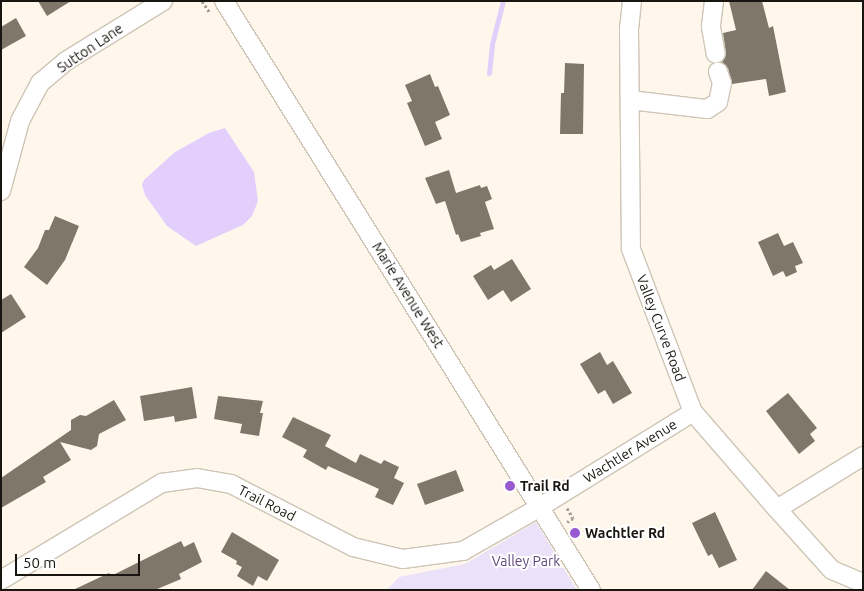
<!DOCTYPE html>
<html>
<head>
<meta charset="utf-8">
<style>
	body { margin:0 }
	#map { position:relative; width:864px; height:591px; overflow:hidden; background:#fff7eb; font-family:Ubuntu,sans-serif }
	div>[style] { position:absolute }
	.green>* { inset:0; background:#ebe1f9 }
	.water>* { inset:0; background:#e2cffb }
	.stream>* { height:5px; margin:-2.5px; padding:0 2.5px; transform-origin:2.5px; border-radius:2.5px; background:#e2cffb }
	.building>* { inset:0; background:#7f776a }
	.path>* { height:3px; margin-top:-1.5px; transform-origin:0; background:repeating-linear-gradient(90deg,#a6a097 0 2.5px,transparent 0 5px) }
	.roads { filter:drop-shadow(1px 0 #cec5b7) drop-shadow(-1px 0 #cec5b7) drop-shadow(0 1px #cec5b7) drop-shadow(0 -1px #cec5b7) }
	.minor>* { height:18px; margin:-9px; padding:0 9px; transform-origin:9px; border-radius:9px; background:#fff }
	.dots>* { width:14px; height:14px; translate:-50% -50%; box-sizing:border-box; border:2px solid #fff; border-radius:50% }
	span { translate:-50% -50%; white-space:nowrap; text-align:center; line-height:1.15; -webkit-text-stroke:4px #fff; paint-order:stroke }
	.street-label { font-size:14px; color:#191611 }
	.poi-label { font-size:14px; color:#191611; font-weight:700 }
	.left { translate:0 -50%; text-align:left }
	.park-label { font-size:14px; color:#60467d }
	.frame { position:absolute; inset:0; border:2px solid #191611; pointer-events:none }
	.scale { position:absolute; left:15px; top:554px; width:125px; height:22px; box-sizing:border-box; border:2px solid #191611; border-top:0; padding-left:6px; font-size:15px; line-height:18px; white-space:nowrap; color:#191611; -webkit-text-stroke:4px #fff; paint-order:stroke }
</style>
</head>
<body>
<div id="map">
	<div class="green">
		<i style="clip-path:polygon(536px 522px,577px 590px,387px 590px,399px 577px,465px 564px)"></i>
	</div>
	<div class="water">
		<i style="clip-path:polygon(225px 128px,254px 172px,258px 201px,252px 216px,243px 225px,196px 246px,167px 226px,145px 195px,142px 185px,144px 180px,175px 152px,209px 133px)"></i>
	</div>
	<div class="stream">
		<i style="left:489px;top:73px;width:29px;rotate:-84deg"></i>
		<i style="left:492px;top:44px;width:44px;rotate:-75.7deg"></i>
	</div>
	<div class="building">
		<i style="clip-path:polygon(38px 1px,71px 1px,47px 16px)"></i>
		<i style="clip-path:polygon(729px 1px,762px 1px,769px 28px,773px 26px,786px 92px,769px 96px,766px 79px,732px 84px,728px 68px,722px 63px,726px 53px,723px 33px,736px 30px)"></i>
		<i style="clip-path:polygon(16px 18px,26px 36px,1px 50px,1px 27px)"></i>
		<i style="clip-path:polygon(565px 63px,584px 64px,583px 134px,560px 134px,561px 93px,564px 93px)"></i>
		<i style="clip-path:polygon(430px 74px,435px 87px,438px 86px,450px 115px,435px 122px,442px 139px,425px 146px,407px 103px,412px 101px,405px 85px)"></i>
		<i style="clip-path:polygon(449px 170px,456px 193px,480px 185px,481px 188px,487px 186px,492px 199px,485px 202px,494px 229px,480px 233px,481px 236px,461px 242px,458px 234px,456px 235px,445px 201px,436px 204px,425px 178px)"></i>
		<i style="clip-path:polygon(55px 216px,79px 226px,65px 260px,47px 285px,24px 267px,38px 248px,45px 230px,49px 230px)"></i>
		<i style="clip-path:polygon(778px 233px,784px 246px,793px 242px,803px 263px,795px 266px,797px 272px,786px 277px,783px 271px,773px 276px,758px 242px)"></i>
		<i style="clip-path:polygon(512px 259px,531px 289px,511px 302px,503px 290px,488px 300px,473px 276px,491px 265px,494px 270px)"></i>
		<i style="clip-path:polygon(11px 294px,26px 317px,1px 333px,1px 300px)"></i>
		<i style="clip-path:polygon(600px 352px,607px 365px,613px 361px,632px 393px,613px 404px,605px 390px,598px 394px,580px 364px)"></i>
		<i style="clip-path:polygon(192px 387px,197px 418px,175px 422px,174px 416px,144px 421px,140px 396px)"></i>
		<i style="clip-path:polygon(788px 393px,817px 428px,810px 434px,815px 441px,799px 454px,766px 411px)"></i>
		<i style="clip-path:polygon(218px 396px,263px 401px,260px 413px,263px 413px,259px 436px,240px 433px,242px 424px,214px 419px)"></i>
		<i style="clip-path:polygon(114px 400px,126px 420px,99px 434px,97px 446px,91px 450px,60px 442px,71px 460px,43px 477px,46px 482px,1px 508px,1px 478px,71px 430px,71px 420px,80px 415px,86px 416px)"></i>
		<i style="clip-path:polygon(293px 417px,331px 435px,325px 446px,356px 463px,360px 454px,381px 464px,384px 460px,399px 467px,394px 478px,404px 483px,393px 505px,375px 497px,379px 489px,328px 466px,326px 470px,303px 457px,307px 450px,282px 437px)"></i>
		<i style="clip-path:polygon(456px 470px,464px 491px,425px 505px,417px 484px)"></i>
		<i style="clip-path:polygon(715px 512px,737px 560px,719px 568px,712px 554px,708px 556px,692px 523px)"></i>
		<i style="clip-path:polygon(232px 532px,279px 560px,267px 581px,258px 576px,253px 586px,237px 576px,242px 567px,236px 564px,237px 561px,221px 552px)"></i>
		<i style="clip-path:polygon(181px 541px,184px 547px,194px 542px,202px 562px,179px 574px,181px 579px,155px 590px,73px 590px,109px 573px,111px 576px)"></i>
		<i style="clip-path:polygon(766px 571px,790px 590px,752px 590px)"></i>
	</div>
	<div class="path">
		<i style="left:202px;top:1px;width:14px;rotate:56deg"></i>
		<i style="left:567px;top:508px;width:12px;rotate:59deg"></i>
		<i style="left:573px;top:518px;width:7px;rotate:146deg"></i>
	</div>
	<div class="roads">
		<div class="minor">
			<i style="left:224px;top:1px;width:694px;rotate:58.07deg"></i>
			<i style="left:632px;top:1px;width:27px;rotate:96deg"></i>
			<i style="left:629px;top:28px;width:221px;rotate:89.5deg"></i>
			<i style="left:631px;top:249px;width:174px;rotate:69.2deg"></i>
			<i style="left:693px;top:412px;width:128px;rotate:49.1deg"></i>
			<i style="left:777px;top:509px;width:82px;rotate:48deg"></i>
			<i style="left:832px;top:570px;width:34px;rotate:23deg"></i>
			<i style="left:714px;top:1px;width:26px;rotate:97deg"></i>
			<i style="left:711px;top:27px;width:27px;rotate:80deg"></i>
			<i style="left:630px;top:100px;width:78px;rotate:6.7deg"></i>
			<i style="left:707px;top:109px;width:13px;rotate:-32deg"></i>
			<i style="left:718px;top:102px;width:19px;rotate:-78deg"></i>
			<i style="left:722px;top:83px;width:12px;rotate:-110deg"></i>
			<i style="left:1px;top:191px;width:73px;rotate:-74.8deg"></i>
			<i style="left:20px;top:121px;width:43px;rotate:-62.2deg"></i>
			<i style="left:40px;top:83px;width:34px;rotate:-40deg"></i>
			<i style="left:66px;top:61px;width:114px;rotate:-31.7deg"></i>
			<i style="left:777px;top:509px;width:101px;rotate:-31.6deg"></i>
			<i style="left:1px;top:580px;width:188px;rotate:-31.1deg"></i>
			<i style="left:162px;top:483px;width:35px;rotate:-8deg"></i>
			<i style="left:197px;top:478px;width:35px;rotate:10deg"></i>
			<i style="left:231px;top:484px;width:137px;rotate:27.3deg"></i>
			<i style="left:353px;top:547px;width:51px;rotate:13.5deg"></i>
			<i style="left:403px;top:559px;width:61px;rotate:-7.6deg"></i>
			<i style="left:463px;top:551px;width:89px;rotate:-29.7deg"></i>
			<i style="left:540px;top:507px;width:180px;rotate:-31.8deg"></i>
		</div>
	</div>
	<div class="dots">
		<i style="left:510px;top:486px;background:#975ad1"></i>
		<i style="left:575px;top:533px;background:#975ad1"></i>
	</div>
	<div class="street-label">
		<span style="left:90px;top:48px;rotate:-34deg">Sutton Lane</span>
		<span style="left:408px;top:295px;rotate:58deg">Marie Avenue West</span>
		<span style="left:661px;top:328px;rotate:69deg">Valley Curve Road</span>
		<span style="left:630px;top:451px;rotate:-32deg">Wachtler Avenue</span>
		<span style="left:267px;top:503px;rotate:27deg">Trail Road</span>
	</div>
	<div class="poi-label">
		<span class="left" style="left:520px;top:486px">Trail Rd</span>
		<span class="left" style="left:585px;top:533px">Wachtler Rd</span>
	</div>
	<div class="park-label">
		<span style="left:526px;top:561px">Valley Park</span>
	</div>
	<div class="frame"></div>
	<div class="scale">50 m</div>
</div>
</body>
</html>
